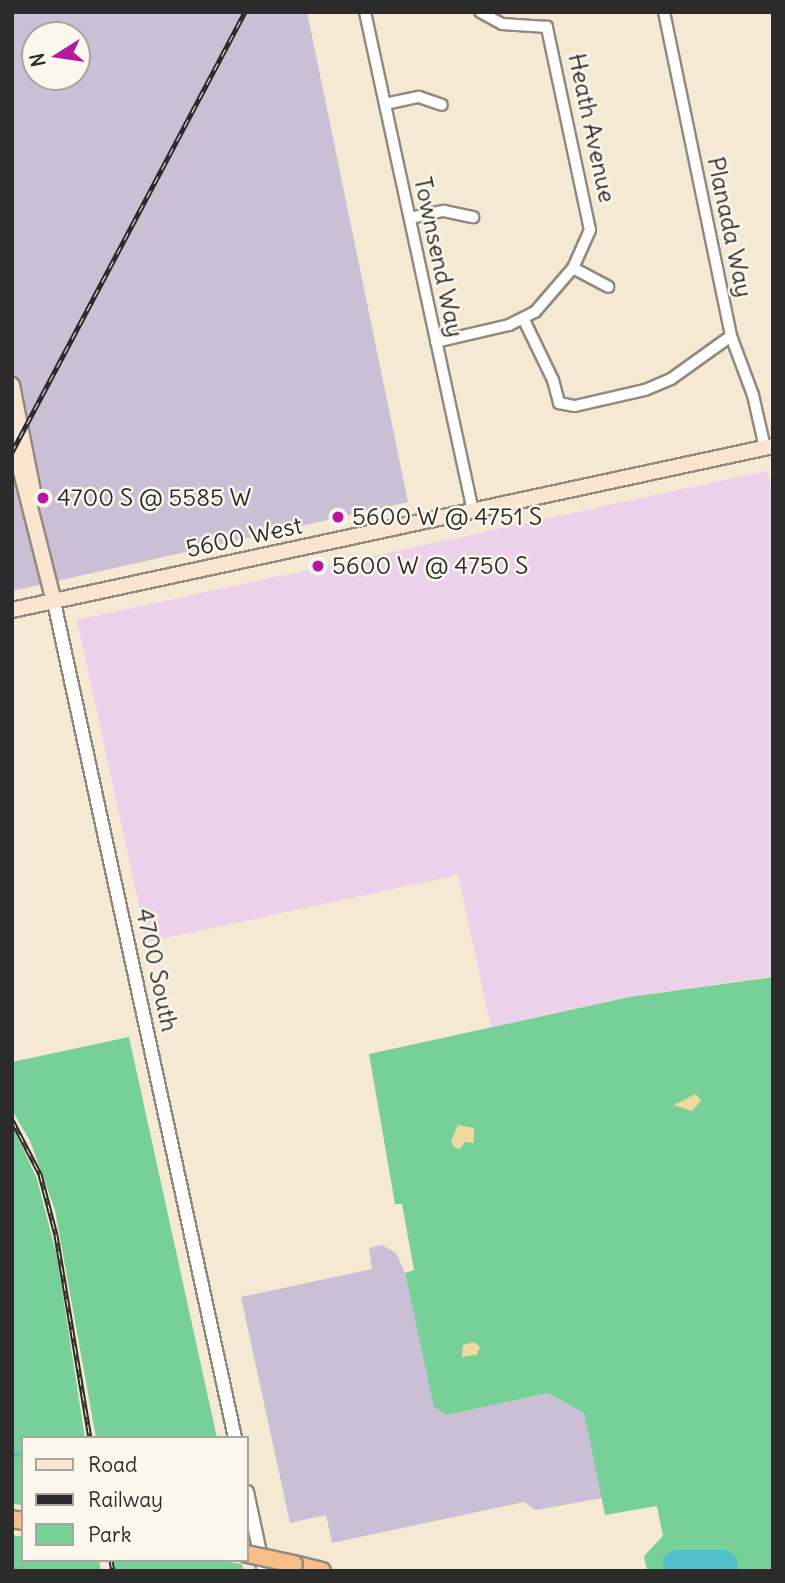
<!DOCTYPE html>
<html>
<head>
<meta charset="utf-8">
<style>
	body { margin:0 }
	#map { position:relative; width:785px; height:1583px; overflow:hidden; background:#f6e9d3; font-family:Delius,sans-serif }
	div>[style] { position:absolute }
	.built>* { inset:0; background:#ecd1ea }
	.industrial>* { inset:0; background:#cbbfd5 }
	.green>* { inset:0; background:#76d097 }
	.sand>* { inset:0; background:#eeda9e }
	.water>* { inset:0; background:#51bfc7 }
	.stream>* { height:2.5px; margin:-1.25px; padding:0 1.25px; transform-origin:1.25px; border-radius:1.25px; background:#51bfc7 }
	.roads { filter:drop-shadow(2px 0 #908a7f) drop-shadow(-2px 0 #908a7f) drop-shadow(0 2px #908a7f) drop-shadow(0 -2px #908a7f) }
	.minor>* { height:10px; margin:-5px; padding:0 5px; transform-origin:5px; border-radius:5px; background:#fff }
	.tertiary>* { height:12px; margin:-6px; padding:0 6px; transform-origin:6px; border-radius:6px; background:#fff }
	.secondary>* { height:14px; margin:-7px; padding:0 7px; transform-origin:7px; border-radius:7px; background:#fce5d0 }
	.trunk>* { height:16px; margin:-8px; padding:0 8px; transform-origin:8px; border-radius:8px; background:#f8bd89 }
	.rail>* { height:5px; margin-top:-2.5px; transform-origin:0; background:repeating-linear-gradient(90deg,#fbf7ec 0 8px,#2b2b2b 0 16px); box-sizing:border-box; border-block:2px solid #2b2b2b }
	.bridges { filter:drop-shadow(2px 0 #908a7f) drop-shadow(-2px 0 #908a7f) drop-shadow(0 2px #908a7f) drop-shadow(0 -2px #908a7f) }
	.trunk-bridge>* { height:16px; margin:-8px; padding:0 8px; transform-origin:8px; border-radius:8px; background:#f8bd89 }
	.dots>* { width:19px; height:19px; translate:-50% -50%; box-sizing:border-box; border:4px solid #fbf7ec; border-radius:50% }
	span { translate:-50% -50%; white-space:nowrap; text-align:center; line-height:1.15; -webkit-text-stroke:5px #fbf7ec; paint-order:stroke }
	.street-label { font-size:24px; color:#2b2b2b }
	.poi-label { font-size:24px; color:#2b2b2b }
	.left { translate:0 -50%; text-align:left }
	.frame { position:absolute; inset:0; border:14px solid #2b2b2b; pointer-events:none }
	.legend { position:absolute; left:21px; top:1436px; width:228px; height:126px; box-sizing:border-box; background:#fbf7ec; border:2px solid #a8a59f; margin:0; padding:9px 12px; list-style:none; font-size:21px; color:#2b2b2b }
	.legend li { display:flex; align-items:center; gap:14px; height:35px }
	.legend b { width:35px; border:2px solid #a8a59f }
	.north { position:absolute; left:21px; top:21px; width:70px; height:70px; box-sizing:border-box; background:#fbf7ec; border:2px solid #a8a59f; border-radius:50%; rotate:258deg; font-size:19px; font-weight:700; line-height:28px; text-align:center; color:#2b2b2b }
	.north::after { content:''; display:block; margin:auto; width:24px; height:32px; background:#b5179e; clip-path:polygon(50% 0,100% 100%,50% 72%,0 100%) }
</style>
</head>
<body>
<div id="map">
	<div class="built">
		<i style="clip-path:polygon(767px 471px,773px 493px,773px 976px,630px 997px,491px 1027px,458px 875px,147px 942px,77px 620px)"></i>
	</div>
	<div class="industrial">
		<i style="clip-path:polygon(evenodd,12px 12px,307px 12px,408px 502px,12px 591px,12px 12px,35px 35px,77px 35px,77px 77px,35px 77px,35px 35px)"></i>
		<i style="clip-path:polygon(382px 1245px,396px 1253px,405px 1273px,447px 1415px,548px 1393px,584px 1413px,602px 1498px,536px 1510px,524px 1502px,332px 1543px,326px 1515px,290px 1523px,241px 1297px,372px 1269px,369px 1248px)"></i>
	</div>
	<div class="green">
		<i style="clip-path:polygon(773px 977px,773px 1571px,647px 1571px,644px 1556px,663px 1536px,657px 1506px,605px 1515px,584px 1413px,548px 1393px,447px 1415px,434px 1407px,405px 1273px,414px 1270px,402px 1204px,395px 1204px,369px 1054px,630px 997px)"></i>
		<i style="clip-path:polygon(129px 1037px,217px 1438px,96px 1438px,55px 1210px,30px 1141px,12px 1110px,12px 1062px)"></i>
		<i style="clip-path:polygon(12px 1125px,37px 1179px,57px 1257px,85px 1438px,23px 1438px,23px 1505px,12px 1504px)"></i>
		<i style="clip-path:polygon(12px 1535px,23px 1537px,23px 1560px,99px 1560px,101px 1571px,12px 1571px)"></i>
		<i style="clip-path:polygon(114px 1560px,215px 1560px,242px 1564px,243px 1571px,115px 1571px)"></i>
	</div>
	<div class="sand">
		<i style="clip-path:polygon(696px 1094px,701px 1101px,692px 1111px,673px 1105px)"></i>
		<i style="clip-path:polygon(458px 1125px,474px 1128px,474px 1143px,465px 1142px,460px 1149px,454px 1147px,451px 1141px)"></i>
		<i style="clip-path:polygon(474px 1342px,480px 1347px,477px 1355px,462px 1357px,463px 1345px)"></i>
	</div>
	<div class="water">
		<i style="clip-path:polygon(673px 1550px,727px 1550px,737px 1559px,738px 1571px,664px 1571px,663px 1559px)"></i>
	</div>
	<div class="stream">
		<i style="left:12px;top:1454px;width:11px;rotate:5deg"></i>
	</div>
	<div class="roads">
		<div class="minor">
			<i style="left:365px;top:12px;width:511px;rotate:77.79deg"></i>
			<i style="left:664px;top:12px;width:331px;rotate:78.3deg"></i>
			<i style="left:731px;top:336px;width:63px;rotate:69.6deg"></i>
			<i style="left:753px;top:395px;width:54px;rotate:77.2deg"></i>
			<i style="left:385px;top:104px;width:35px;rotate:-12deg"></i>
			<i style="left:419px;top:97px;width:24px;rotate:19deg"></i>
			<i style="left:410px;top:218px;width:35px;rotate:-12deg"></i>
			<i style="left:444px;top:211px;width:30px;rotate:12deg"></i>
			<i style="left:573px;top:268px;width:40px;rotate:28deg"></i>
			<i style="left:524px;top:320px;width:67px;rotate:64.2deg"></i>
			<i style="left:553px;top:380px;width:24px;rotate:75deg"></i>
			<i style="left:559px;top:403px;width:16px;rotate:11deg"></i>
			<i style="left:575px;top:406px;width:72px;rotate:-12.9deg"></i>
			<i style="left:645px;top:390px;width:28px;rotate:-23deg"></i>
			<i style="left:671px;top:379px;width:74px;rotate:-35.6deg"></i>
			<i style="left:436px;top:342px;width:75px;rotate:-13.1deg"></i>
			<i style="left:509px;top:325px;width:29px;rotate:-27deg"></i>
			<i style="left:535px;top:312px;width:58px;rotate:-49.2deg"></i>
			<i style="left:573px;top:268px;width:42px;rotate:-65.9deg"></i>
			<i style="left:590px;top:230px;width:208px;rotate:-102deg"></i>
			<i style="left:547px;top:27px;width:45px;rotate:-176.2deg"></i>
			<i style="left:502px;top:24px;width:25px;rotate:-151deg"></i>
		</div>
		<div class="tertiary">
			<i style="left:54px;top:602px;width:855px;rotate:77.78deg"></i>
			<i style="left:247px;top:1492px;width:81px;rotate:77.9deg"></i>
		</div>
		<div class="secondary">
			<i style="left:12px;top:385px;width:113px;rotate:78.8deg"></i>
			<i style="left:12px;top:436px;width:171px;rotate:75.8deg"></i>
			<i style="left:12px;top:610px;width:778px;rotate:-12.16deg"></i>
		</div>
		<div class="trunk">
			<i style="left:12px;top:1519px;width:11px;rotate:10deg"></i>
			<i style="left:294px;top:1564px;width:29px;rotate:14deg"></i>
		</div>
	</div>
	<div class="rail">
		<i style="left:12px;top:452px;width:498px;rotate:-62.1deg"></i>
		<i style="left:12px;top:1120px;width:61px;rotate:62.6deg"></i>
		<i style="left:40px;top:1174px;width:63px;rotate:75.3deg"></i>
		<i style="left:56px;top:1235px;width:206px;rotate:80.5deg"></i>
		<i style="left:111px;top:1560px;width:11px;rotate:80deg"></i>
	</div>
	<div class="bridges">
		<div class="trunk-bridge">
			<i style="left:247px;top:1554px;width:48px;rotate:12deg"></i>
		</div>
	</div>
	<div class="dots">
		<i style="left:43px;top:498px;background:#b5179e"></i>
		<i style="left:338px;top:517px;background:#b5179e"></i>
		<i style="left:318px;top:566px;background:#b5179e"></i>
	</div>
	<div class="street-label">
		<span style="left:592px;top:128px;rotate:78deg">Heath Avenue</span>
		<span style="left:730px;top:227px;rotate:78deg">Planada Way</span>
		<span style="left:439px;top:257px;rotate:78deg">Townsend Way</span>
		<span style="left:244px;top:537px;rotate:-12deg">5600 West</span>
		<span style="left:157px;top:970px;rotate:78deg">4700 South</span>
	</div>
	<div class="poi-label">
		<span class="left" style="left:57px;top:498px">4700 S @ 5585 W</span>
		<span class="left" style="left:352px;top:517px">5600 W @ 4751 S</span>
		<span class="left" style="left:332px;top:566px">5600 W @ 4750 S</span>
	</div>
	<div class="frame"></div>
	<ul class="legend">
	<li><b style="height:9px;background:#fce5d0"></b>Road</li>
	<li><b style="height:9px;background:#2b2b2b"></b>Railway</li>
	<li><b style="height:19px;background:#76d097"></b>Park</li>
	</ul>
	<div class="north">N</div>
</div>
</body>
</html>
